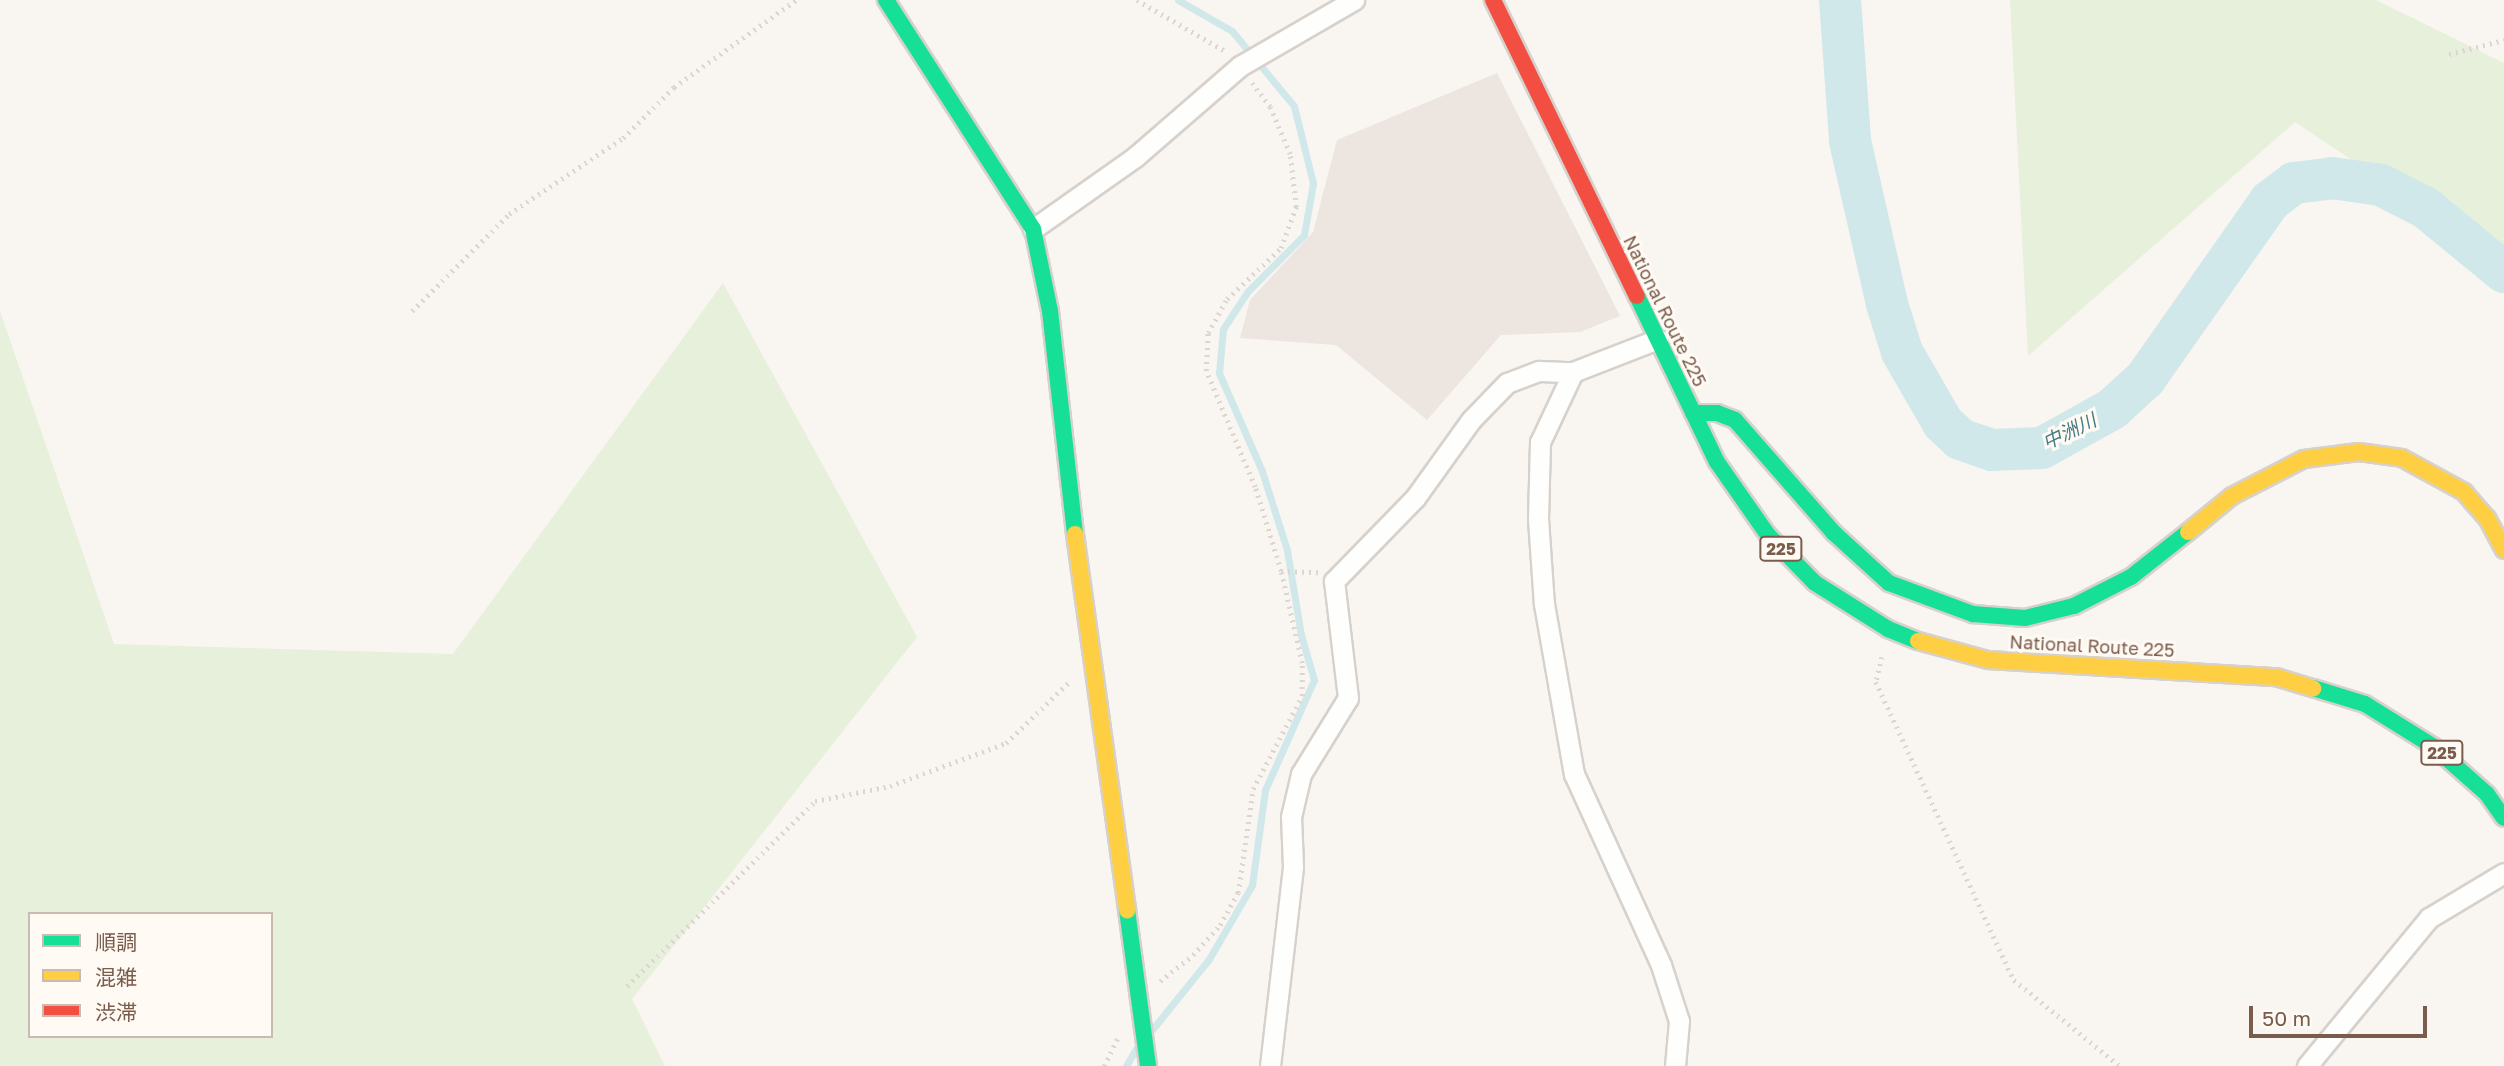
<!DOCTYPE html>
<html>
<head>
<meta charset="utf-8">
<style>
	body { margin:0 }
	#map { position:relative; width:2504px; height:1066px; overflow:hidden; background:#f9f5f0; font-family:"Golos Text","Noto Sans JP",sans-serif }
	div>[style] { position:absolute }
	.industrial>* { inset:0; background:#ede5e0 }
	.green>* { inset:0; background:#e7f0db }
	.stream>* { height:7px; margin:-3.5px; padding:0 3.5px; transform-origin:3.5px; border-radius:3.5px; background:#d0e8ea }
	.river>* { height:42px; margin:-21px; padding:0 21px; transform-origin:21px; border-radius:21px; background:#d0e8ea }
	.path>* { height:4.5px; margin-top:-2.25px; transform-origin:0; background:repeating-linear-gradient(90deg,#dcd5d0 0 2px,transparent 0 7px) }
	.roads { filter:drop-shadow(2px 0 #d7d1cb) drop-shadow(-2px 0 #d7d1cb) drop-shadow(0 2px #d7d1cb) drop-shadow(0 -2px #d7d1cb) }
	.street>* { height:19px; margin:-9.5px; padding:0 9.5px; transform-origin:9.5px; border-radius:9.5px; background:#fefefd }
	.fast>* { height:16px; margin:-8px; padding:0 8px; transform-origin:8px; border-radius:8px; background:#16e098 }
	.slow>* { height:16px; margin:-8px; padding:0 8px; transform-origin:8px; border-radius:8px; background:#ffcf43 }
	.jam>* { height:16px; margin:-8px; padding:0 8px; transform-origin:8px; border-radius:8px; background:#f24e42 }
	span { translate:-50% -50%; white-space:nowrap; text-align:center; line-height:1.15; -webkit-text-stroke:6px #fffaf3; paint-order:stroke }
	.shield-label span { padding:2px 5px; background:#fffaf3; border:2px solid; border-radius:5px; -webkit-text-stroke-width:0 }
	.shield-label { font-size:16px; color:#7a5c4d; font-weight:700 }
	.street-label { font-size:18px; color:#7a5c4d }
	.water-label { font-size:19px; color:#437c86; font-style:italic }
	.legend { position:absolute; left:28px; top:912px; width:245px; height:126px; box-sizing:border-box; background:#fffaf3; border:2px solid #cabbb1; margin:0; padding:9px 12px; list-style:none; font-size:21px; color:#7a5c4d }
	.legend li { display:flex; align-items:center; gap:14px; height:35px }
	.legend b { width:35px; border:2px solid #cabbb1 }
	.scale { position:absolute; left:2249px; top:1006px; width:178px; height:32px; box-sizing:border-box; border:4px solid #7a5c4d; border-top:0; padding-left:9px; font-size:21px; line-height:24px; white-space:nowrap; color:#7a5c4d; -webkit-text-stroke:5px #fffaf3; paint-order:stroke }
</style>
</head>
<body>
<div id="map">
	<div class="industrial">
		<i style="clip-path:polygon(1497px 73px,1620px 316px,1580px 332px,1501px 335px,1427px 420px,1336px 345px,1240px 338px,1250px 300px,1313px 232px,1337px 140px)"></i>
	</div>
	<div class="green">
		<i style="clip-path:polygon(2010px 0,2376px 0,2504px 63px,2504px 262px,2295px 122px,2028px 356px)"></i>
		<i style="clip-path:polygon(evenodd,723px 283px,917px 637px,632px 999px,665px 1066px,0 1066px,0 311px,114px 644px,453px 654px,723px 283px,30px 914px,271px 914px,271px 1036px,30px 1036px,30px 914px)"></i>
	</div>
	<div class="stream">
		<i style="left:1151px;top:1031px;width:92px;rotate:-51.1deg"></i>
		<i style="left:1209px;top:959px;width:86px;rotate:-59.8deg"></i>
		<i style="left:1252px;top:885px;width:96px;rotate:-82.2deg"></i>
		<i style="left:1265px;top:790px;width:120px;rotate:-66deg"></i>
		<i style="left:1314px;top:680px;width:47px;rotate:-106.1deg"></i>
		<i style="left:1301px;top:635px;width:86px;rotate:-99.4deg"></i>
		<i style="left:1287px;top:550px;width:83px;rotate:-107.6deg"></i>
		<i style="left:1262px;top:471px;width:107px;rotate:-113.7deg"></i>
		<i style="left:1219px;top:373px;width:44px;rotate:-84.8deg"></i>
		<i style="left:1223px;top:329px;width:45px;rotate:-56.7deg"></i>
		<i style="left:1248px;top:291px;width:79px;rotate:-45deg"></i>
		<i style="left:1304px;top:235px;width:53px;rotate:-80.2deg"></i>
		<i style="left:1313px;top:183px;width:79px;rotate:-103.9deg"></i>
		<i style="left:1294px;top:106px;width:97px;rotate:-129.6deg"></i>
		<i style="left:1232px;top:31px;width:62px;rotate:-150.1deg"></i>
		<i style="left:1126px;top:1066px;width:20px;rotate:-60deg"></i>
	</div>
	<div class="river">
		<i style="left:1840px;top:0;width:141px;rotate:85.9deg"></i>
		<i style="left:1850px;top:141px;width:167px;rotate:77.2deg"></i>
		<i style="left:1887px;top:304px;width:50px;rotate:72.6deg"></i>
		<i style="left:1902px;top:352px;width:82px;rotate:60deg"></i>
		<i style="left:1943px;top:423px;width:23px;rotate:43deg"></i>
		<i style="left:1960px;top:439px;width:34px;rotate:19deg"></i>
		<i style="left:1992px;top:450px;width:50px;rotate:-2.3deg"></i>
		<i style="left:2042px;top:448px;width:80px;rotate:-29.1deg"></i>
		<i style="left:2112px;top:409px;width:45px;rotate:-42.3deg"></i>
		<i style="left:2145px;top:379px;width:218px;rotate:-54.9deg"></i>
		<i style="left:2270px;top:201px;width:30px;rotate:-37deg"></i>
		<i style="left:2294px;top:183px;width:38px;rotate:-7deg"></i>
		<i style="left:2332px;top:178px;width:49px;rotate:8.1deg"></i>
		<i style="left:2381px;top:185px;width:51px;rotate:27.1deg"></i>
		<i style="left:2426px;top:208px;width:101px;rotate:39.4deg"></i>
	</div>
	<div class="path">
		<i style="left:1137px;top:0;width:104px;rotate:30deg"></i>
		<i style="left:2449px;top:54px;width:57px;rotate:-14.3deg"></i>
		<i style="left:412px;top:311px;width:137px;rotate:-45deg"></i>
		<i style="left:509px;top:214px;width:137px;rotate:-33.7deg"></i>
		<i style="left:623px;top:138px;width:72px;rotate:-45deg"></i>
		<i style="left:674px;top:87px;width:150px;rotate:-35.5deg"></i>
		<i style="left:1281px;top:571px;width:37px;rotate:2deg"></i>
		<i style="left:1882px;top:657px;width:26px;rotate:103deg"></i>
		<i style="left:1876px;top:682px;width:328px;rotate:65.2deg"></i>
		<i style="left:2014px;top:980px;width:136px;rotate:39.1deg"></i>
		<i style="left:1160px;top:981px;width:42px;rotate:-38.2deg"></i>
		<i style="left:1193px;top:955px;width:40px;rotate:-48deg"></i>
		<i style="left:1220px;top:925px;width:37px;rotate:-61deg"></i>
		<i style="left:1238px;top:893px;width:105px;rotate:-81.8deg"></i>
		<i style="left:1253px;top:789px;width:105px;rotate:-62.2deg"></i>
		<i style="left:1302px;top:696px;width:33px;rotate:-90deg"></i>
		<i style="left:1302px;top:663px;width:94px;rotate:-102.9deg"></i>
		<i style="left:1281px;top:571px;width:88px;rotate:-107.2deg"></i>
		<i style="left:1255px;top:487px;width:126px;rotate:-112.9deg"></i>
		<i style="left:1206px;top:371px;width:38px;rotate:-87deg"></i>
		<i style="left:1208px;top:333px;width:39px;rotate:-61deg"></i>
		<i style="left:1227px;top:299px;width:74px;rotate:-43.4deg"></i>
		<i style="left:1281px;top:248px;width:44px;rotate:-69.9deg"></i>
		<i style="left:1296px;top:207px;width:53px;rotate:-96.5deg"></i>
		<i style="left:1290px;top:154px;width:51px;rotate:-113.1deg"></i>
		<i style="left:1270px;top:107px;width:30px;rotate:-127deg"></i>
		<i style="left:627px;top:986px;width:264px;rotate:-44.5deg"></i>
		<i style="left:815px;top:801px;width:76px;rotate:-11.3deg"></i>
		<i style="left:890px;top:786px;width:124px;rotate:-20.3deg"></i>
		<i style="left:1006px;top:743px;width:91px;rotate:-44.1deg"></i>
		<i style="left:1104px;top:1066px;width:32px;rotate:-64deg"></i>
	</div>
	<div class="roads">
		<div class="street">
			<i style="left:1033px;top:229px;width:125px;rotate:-35.2deg"></i>
			<i style="left:1135px;top:157px;width:139px;rotate:-40.9deg"></i>
			<i style="left:1240px;top:66px;width:132px;rotate:-30.1deg"></i>
			<i style="left:1658px;top:339px;width:91px;rotate:158.8deg"></i>
			<i style="left:1573px;top:372px;width:77px;rotate:115.2deg"></i>
			<i style="left:1540px;top:442px;width:77px;rotate:91.5deg"></i>
			<i style="left:1538px;top:519px;width:85px;rotate:86deg"></i>
			<i style="left:1544px;top:604px;width:173px;rotate:80deg"></i>
			<i style="left:1574px;top:774px;width:210px;rotate:65.5deg"></i>
			<i style="left:1661px;top:965px;width:59px;rotate:72.2deg"></i>
			<i style="left:1679px;top:1021px;width:45px;rotate:95.1deg"></i>
			<i style="left:1270px;top:1066px;width:201px;rotate:-83.4deg"></i>
			<i style="left:1293px;top:866px;width:49px;rotate:-92.3deg"></i>
			<i style="left:1291px;top:817px;width:44px;rotate:-76.9deg"></i>
			<i style="left:1301px;top:774px;width:89px;rotate:-58.3deg"></i>
			<i style="left:1348px;top:698px;width:118px;rotate:-96.8deg"></i>
			<i style="left:1334px;top:581px;width:116px;rotate:-45.7deg"></i>
			<i style="left:1415px;top:498px;width:96px;rotate:-54.3deg"></i>
			<i style="left:1471px;top:420px;width:52px;rotate:-45.8deg"></i>
			<i style="left:1507px;top:383px;width:34px;rotate:-21deg"></i>
			<i style="left:1539px;top:371px;width:34px;rotate:2deg"></i>
			<i style="left:2307px;top:1066px;width:192px;rotate:-50.5deg"></i>
			<i style="left:2429px;top:918px;width:87px;rotate:-31deg"></i>
		</div>
		<div class="fast">
			<i style="left:886px;top:0;width:272px;rotate:57.3deg"></i>
			<i style="left:1033px;top:229px;width:84px;rotate:78.3deg"></i>
			<i style="left:1050px;top:311px;width:224px;rotate:83.6deg"></i>
			<i style="left:1637px;top:296px;width:184px;rotate:64.3deg"></i>
			<i style="left:1717px;top:462px;width:89px;rotate:55.1deg"></i>
			<i style="left:1768px;top:535px;width:67px;rotate:45.6deg"></i>
			<i style="left:1815px;top:583px;width:86px;rotate:32.2deg"></i>
			<i style="left:1888px;top:629px;width:32px;rotate:22deg"></i>
			<i style="left:1693px;top:413px;width:24px"></i>
			<i style="left:1717px;top:413px;width:19px;rotate:21deg"></i>
			<i style="left:1735px;top:420px;width:150px;rotate:48.8deg"></i>
			<i style="left:1834px;top:533px;width:74px;rotate:42.3deg"></i>
			<i style="left:1889px;top:583px;width:90px;rotate:20.3deg"></i>
			<i style="left:1973px;top:614px;width:52px;rotate:4.4deg"></i>
			<i style="left:2025px;top:618px;width:50px;rotate:-13.8deg"></i>
			<i style="left:2074px;top:606px;width:64px;rotate:-27deg"></i>
			<i style="left:2131px;top:577px;width:73px;rotate:-38.3deg"></i>
			<i style="left:2313px;top:688px;width:54px;rotate:17.1deg"></i>
			<i style="left:2365px;top:704px;width:81px;rotate:31.9deg"></i>
			<i style="left:2434px;top:747px;width:71px;rotate:41.6deg"></i>
			<i style="left:2487px;top:794px;width:29px;rotate:55deg"></i>
			<i style="left:1127px;top:910px;width:157px;rotate:82.3deg"></i>
		</div>
		<div class="slow">
			<i style="left:2188px;top:532px;width:57px;rotate:-39.3deg"></i>
			<i style="left:2232px;top:496px;width:81px;rotate:-27.2deg"></i>
			<i style="left:2304px;top:459px;width:55px;rotate:-7.3deg"></i>
			<i style="left:2359px;top:452px;width:43px;rotate:7.9deg"></i>
			<i style="left:2402px;top:458px;width:71px;rotate:28.7deg"></i>
			<i style="left:2464px;top:492px;width:35px;rotate:49deg"></i>
			<i style="left:2487px;top:518px;width:36px;rotate:62deg"></i>
			<i style="left:1075px;top:534px;width:380px;rotate:82.1deg"></i>
			<i style="left:1918px;top:641px;width:73px;rotate:15.2deg"></i>
			<i style="left:1988px;top:660px;width:289px;rotate:3.4deg"></i>
			<i style="left:2276px;top:677px;width:39px;rotate:17deg"></i>
		</div>
		<div class="jam">
			<i style="left:1493px;top:0;width:329px;rotate:64.1deg"></i>
		</div>
	</div>
	<div class="shield-label">
		<span style="left:1781px;top:549px">225</span>
		<span style="left:2442px;top:753px">225</span>
	</div>
	<div class="street-label">
		<span style="left:1665px;top:311px;rotate:64deg">National Route 225</span>
		<span style="left:2092px;top:646px;rotate:3deg">National Route 225</span>
	</div>
	<div class="water-label">
		<span style="left:2069px;top:431px;rotate:-26deg">中洲川</span>
	</div>
	<ul class="legend">
	<li><b style="height:9px;background:#16e098"></b>順調</li>
	<li><b style="height:9px;background:#ffcf43"></b>混雑</li>
	<li><b style="height:9px;background:#f24e42"></b>渋滞</li>
	</ul>
	<div class="scale">50 m</div>
</div>
</body>
</html>
